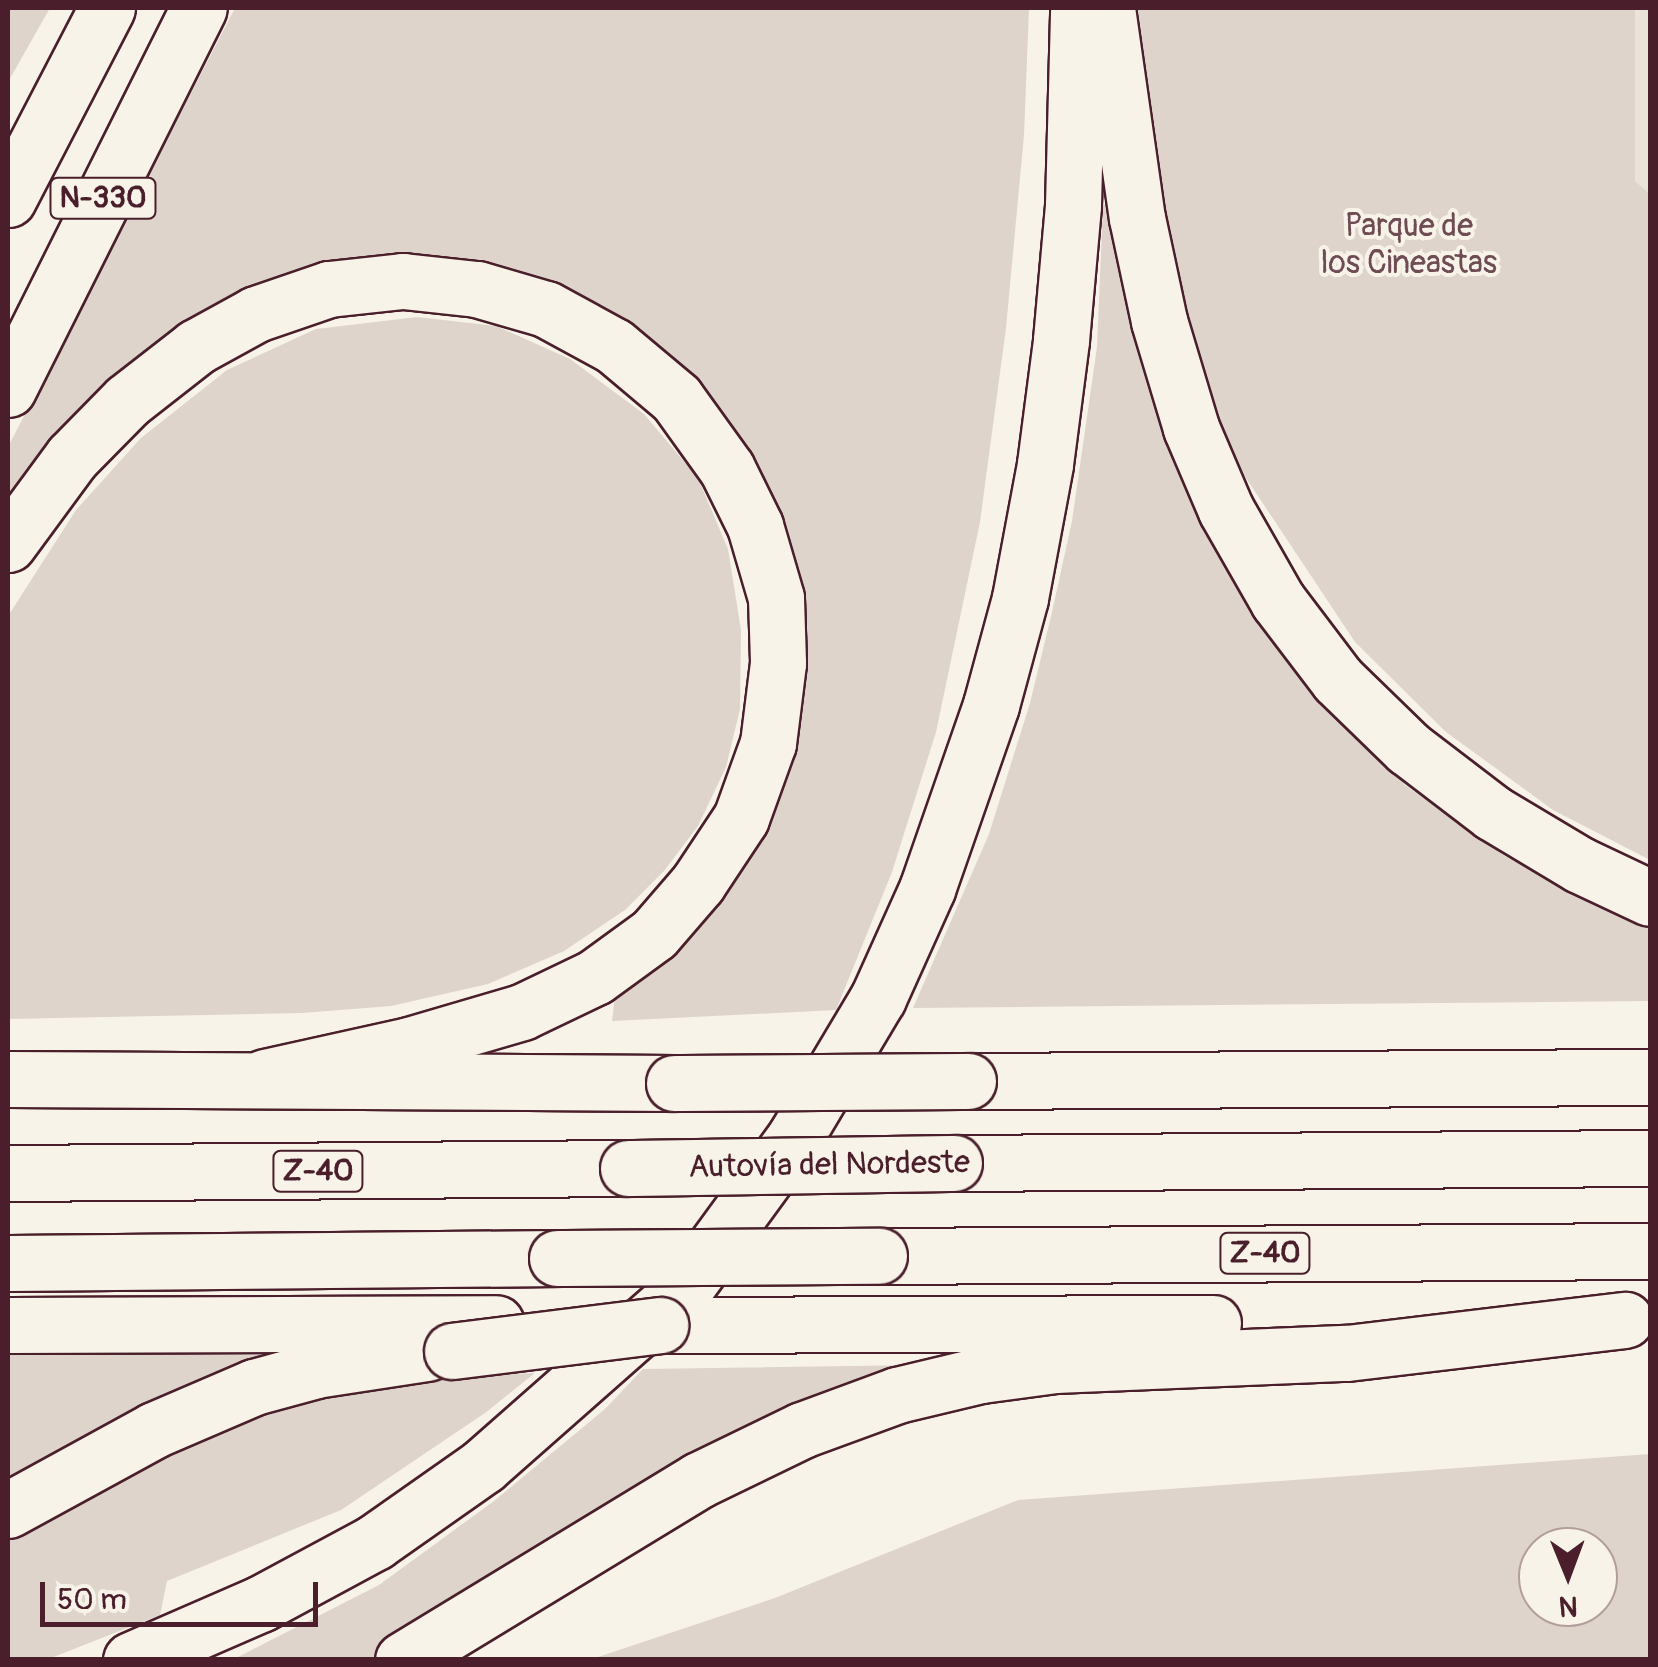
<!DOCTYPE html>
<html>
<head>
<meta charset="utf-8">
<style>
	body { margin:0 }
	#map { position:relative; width:1658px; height:1667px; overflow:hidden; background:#f7f3e8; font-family:Pangolin,sans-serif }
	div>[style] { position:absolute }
	.built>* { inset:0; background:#eae3da }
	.green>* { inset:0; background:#ded4cc }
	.roads { filter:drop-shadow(2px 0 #4a1f2b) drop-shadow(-2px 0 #4a1f2b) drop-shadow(0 2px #4a1f2b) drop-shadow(0 -2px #4a1f2b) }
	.highway>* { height:55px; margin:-27.5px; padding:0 27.5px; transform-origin:27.5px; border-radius:27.5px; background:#f7f3e8 }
	.bridges { filter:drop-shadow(2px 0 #4a1f2b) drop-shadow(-2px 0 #4a1f2b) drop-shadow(0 2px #4a1f2b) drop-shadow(0 -2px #4a1f2b) }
	.highway-bridge>* { height:55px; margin:-27.5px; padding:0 27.5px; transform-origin:27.5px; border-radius:27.5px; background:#f7f3e8 }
	span { translate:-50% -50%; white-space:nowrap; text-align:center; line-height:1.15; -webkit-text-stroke:8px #f7f3e8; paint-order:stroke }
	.shield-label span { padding:2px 8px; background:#f7f3e8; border:2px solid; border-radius:8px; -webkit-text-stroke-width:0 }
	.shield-label { font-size:30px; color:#4a1f2b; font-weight:700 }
	.park-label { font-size:32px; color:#6f4c53 }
	.street-label { font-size:32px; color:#4a1f2b }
	.frame { position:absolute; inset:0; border:10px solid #4a1f2b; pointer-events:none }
	.north { position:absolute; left:1518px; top:1527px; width:100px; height:100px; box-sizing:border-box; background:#f7f3e8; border:2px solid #b29e9c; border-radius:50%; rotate:179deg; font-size:28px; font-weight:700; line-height:40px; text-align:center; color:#4a1f2b }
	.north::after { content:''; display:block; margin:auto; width:35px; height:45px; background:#4a1f2b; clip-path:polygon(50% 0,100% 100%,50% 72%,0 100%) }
	.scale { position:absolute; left:40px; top:1582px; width:278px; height:45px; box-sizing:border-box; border:5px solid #4a1f2b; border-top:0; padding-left:12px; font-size:30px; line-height:35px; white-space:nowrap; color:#4a1f2b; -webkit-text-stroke:8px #f7f3e8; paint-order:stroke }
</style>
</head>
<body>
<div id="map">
	<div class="built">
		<i style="clip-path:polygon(1635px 8px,1650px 8px,1650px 194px,1635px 181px)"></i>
	</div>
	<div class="green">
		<i style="clip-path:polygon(8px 8px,50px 8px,8px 82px)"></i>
		<i style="clip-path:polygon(235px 8px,1029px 8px,1024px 135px,1006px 328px,980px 522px,936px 732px,892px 872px,836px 1010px,612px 1021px,616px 989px,689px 930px,794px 570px,769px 488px,730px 422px,668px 358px,336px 265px,8px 514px,8px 447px)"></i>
		<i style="clip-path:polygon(1138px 8px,1635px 8px,1635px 181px,1650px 194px,1650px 860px,1553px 810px,1446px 732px,1355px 642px,1244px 475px,1206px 390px,1156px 207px)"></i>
		<i style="clip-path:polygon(1103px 205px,1116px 205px,1322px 697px,1405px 785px,1506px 857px,1650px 927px,1650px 1001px,913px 1008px,989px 834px,1030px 703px,1052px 612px,1072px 521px,1097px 347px)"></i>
		<i style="clip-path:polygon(417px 317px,496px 326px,570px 359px,644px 414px,698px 478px,728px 549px,741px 630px,740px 709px,726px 767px,698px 826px,664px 871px,625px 910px,564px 951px,488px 984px,391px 1006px,302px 1013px,8px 1019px,8px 616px,76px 510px,141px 438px,227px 370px,316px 329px)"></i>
		<i style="clip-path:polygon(300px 1349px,8px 1489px,8px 1355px)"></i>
		<i style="clip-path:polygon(923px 1365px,491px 1588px,373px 1659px,232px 1660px,379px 1585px,494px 1501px,605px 1409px,643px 1369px)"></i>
		<i style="clip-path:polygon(535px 1373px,485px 1413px,341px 1510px,167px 1581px,160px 1615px,51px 1658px,8px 1660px,8px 1539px,193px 1440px,306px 1398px,395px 1381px)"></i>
		<i style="clip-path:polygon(evenodd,1650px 1454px,1650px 1659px,592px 1659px,775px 1598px,1018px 1500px,1650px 1454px,1538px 1547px,1598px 1547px,1598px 1607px,1538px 1607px,1538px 1547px)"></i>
	</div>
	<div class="roads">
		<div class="highway">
			<i style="left:1107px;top:8px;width:212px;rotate:81.9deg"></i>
			<i style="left:1137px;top:218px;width:105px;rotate:77.9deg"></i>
			<i style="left:1159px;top:321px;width:112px;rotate:73.3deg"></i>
			<i style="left:1191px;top:428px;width:89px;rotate:66.9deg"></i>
			<i style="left:1226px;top:510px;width:105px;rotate:60.3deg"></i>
			<i style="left:1278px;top:601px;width:99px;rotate:52.8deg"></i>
			<i style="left:1338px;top:680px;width:98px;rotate:44.2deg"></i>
			<i style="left:1408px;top:748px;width:107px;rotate:37.4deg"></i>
			<i style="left:1493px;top:813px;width:101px;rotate:30.9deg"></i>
			<i style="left:1580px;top:865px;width:77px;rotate:25.2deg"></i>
			<i style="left:8px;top:199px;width:215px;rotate:-62.6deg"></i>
			<i style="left:8px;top:389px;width:426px;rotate:-63.4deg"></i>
			<i style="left:8px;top:544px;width:108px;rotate:-53.7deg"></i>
			<i style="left:72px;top:457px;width:78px;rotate:-45.5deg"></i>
			<i style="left:127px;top:401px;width:88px;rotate:-38deg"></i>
			<i style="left:196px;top:347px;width:68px;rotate:-28.8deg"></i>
			<i style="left:256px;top:314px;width:77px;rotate:-18.9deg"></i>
			<i style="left:329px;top:289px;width:74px;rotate:-6.2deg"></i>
			<i style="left:403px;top:281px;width:74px;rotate:6.2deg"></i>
			<i style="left:477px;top:289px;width:72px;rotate:16.2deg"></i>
			<i style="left:546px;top:309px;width:77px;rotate:28.6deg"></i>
			<i style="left:614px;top:346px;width:81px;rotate:40deg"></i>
			<i style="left:676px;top:398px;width:87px;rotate:54.3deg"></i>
			<i style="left:727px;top:469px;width:64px;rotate:63.8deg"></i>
			<i style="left:755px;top:526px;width:75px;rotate:73.7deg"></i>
			<i style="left:776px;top:598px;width:65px;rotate:88.2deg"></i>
			<i style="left:778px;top:663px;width:81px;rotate:97.1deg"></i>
			<i style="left:768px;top:743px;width:80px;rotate:109.8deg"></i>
			<i style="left:741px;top:818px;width:78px;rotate:123.5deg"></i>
			<i style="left:698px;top:883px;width:67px;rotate:130.8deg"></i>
			<i style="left:654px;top:934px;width:73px;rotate:143.9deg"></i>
			<i style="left:595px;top:977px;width:81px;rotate:154.4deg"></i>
			<i style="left:522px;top:1012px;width:118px;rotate:163.7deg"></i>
			<i style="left:409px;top:1045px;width:148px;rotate:167.5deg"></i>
			<i style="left:8px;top:1079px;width:666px;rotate:0.34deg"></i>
			<i style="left:968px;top:1081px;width:682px;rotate:-0.34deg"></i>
			<i style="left:954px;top:1163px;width:696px;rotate:-0.41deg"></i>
			<i style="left:8px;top:1173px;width:620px;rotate:-0.46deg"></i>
			<i style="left:879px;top:1256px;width:771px;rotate:-0.37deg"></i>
			<i style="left:8px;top:1263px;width:549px;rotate:-0.52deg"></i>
			<i style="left:8px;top:1325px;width:488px;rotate:-0.2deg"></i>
			<i style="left:660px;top:1325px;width:553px;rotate:-0.21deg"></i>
			<i style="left:8px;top:1510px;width:166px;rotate:-28.7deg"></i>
			<i style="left:154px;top:1430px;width:109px;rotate:-23.3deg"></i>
			<i style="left:254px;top:1387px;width:64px;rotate:-15.3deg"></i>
			<i style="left:316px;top:1370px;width:112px;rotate:-8.7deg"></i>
			<i style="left:131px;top:1660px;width:141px;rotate:-23.5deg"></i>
			<i style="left:260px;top:1604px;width:131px;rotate:-28.3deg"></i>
			<i style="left:375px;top:1542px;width:132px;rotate:-35.1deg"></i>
			<i style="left:483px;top:1466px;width:269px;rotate:-41.4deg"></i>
			<i style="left:685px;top:1288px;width:187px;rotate:-53.9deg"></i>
			<i style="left:795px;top:1137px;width:162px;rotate:-59.2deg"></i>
			<i style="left:878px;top:998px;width:120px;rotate:-65.8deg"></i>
			<i style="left:927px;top:889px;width:195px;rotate:-70.8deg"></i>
			<i style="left:991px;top:705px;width:111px;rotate:-74.8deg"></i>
			<i style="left:1020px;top:598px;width:136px;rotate:-79.4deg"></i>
			<i style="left:1045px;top:464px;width:125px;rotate:-82.6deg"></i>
			<i style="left:1061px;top:340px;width:136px;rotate:-84.9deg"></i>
			<i style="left:1073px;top:205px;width:197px;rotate:-88.5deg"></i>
			<i style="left:403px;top:1660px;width:346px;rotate:-31.3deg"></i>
			<i style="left:699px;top:1480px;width:114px;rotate:-25.9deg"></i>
			<i style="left:802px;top:1430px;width:101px;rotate:-20.2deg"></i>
			<i style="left:897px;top:1395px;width:86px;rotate:-13.4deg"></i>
			<i style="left:981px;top:1375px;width:75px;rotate:-7.7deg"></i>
			<i style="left:1055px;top:1365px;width:292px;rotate:-2.4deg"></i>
			<i style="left:1347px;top:1353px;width:280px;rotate:-6.8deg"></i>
		</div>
	</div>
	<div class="bridges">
		<div class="highway-bridge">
			<i style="left:674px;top:1083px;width:294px;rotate:-0.4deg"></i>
			<i style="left:628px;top:1168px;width:326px;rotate:-0.9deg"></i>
			<i style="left:557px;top:1258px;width:322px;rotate:-0.4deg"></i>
			<i style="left:452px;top:1351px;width:210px;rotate:-7.1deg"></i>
		</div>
	</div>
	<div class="shield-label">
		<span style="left:103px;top:198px">N-330</span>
		<span style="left:318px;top:1171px">Z-40</span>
		<span style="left:1265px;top:1253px">Z-40</span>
	</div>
	<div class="park-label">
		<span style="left:1409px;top:245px">Parque de<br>los Cineastas</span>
	</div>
	<div class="street-label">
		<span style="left:829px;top:1165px;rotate:-1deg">Autovía del Nordeste</span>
	</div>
	<div class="frame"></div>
	<div class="north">N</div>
	<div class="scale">50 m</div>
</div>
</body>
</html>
